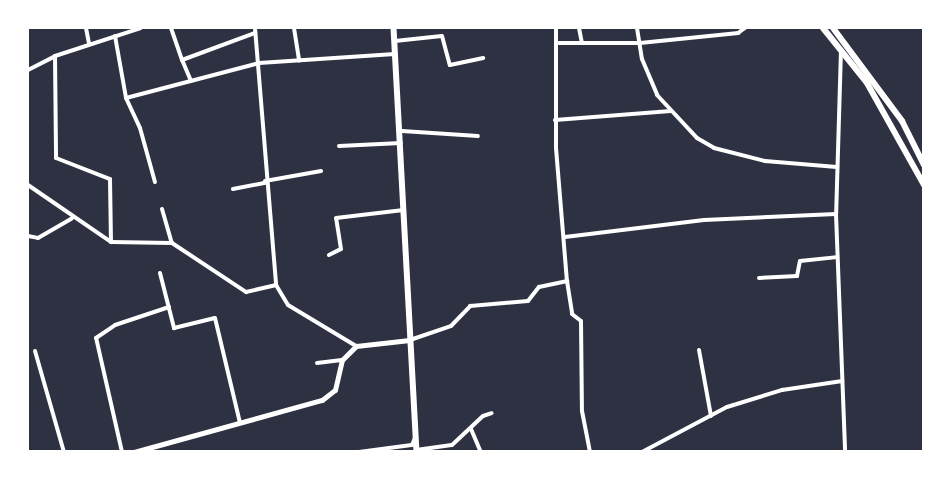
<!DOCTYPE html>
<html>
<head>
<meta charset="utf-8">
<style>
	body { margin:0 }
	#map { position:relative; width:951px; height:479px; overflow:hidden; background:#2d3142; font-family:"Public Sans",sans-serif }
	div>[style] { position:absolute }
	.minor>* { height:4px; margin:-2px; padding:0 2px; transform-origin:2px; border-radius:2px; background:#fff }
	.tertiary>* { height:5px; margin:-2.5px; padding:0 2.5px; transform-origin:2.5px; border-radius:2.5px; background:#fff }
	.secondary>* { height:5.5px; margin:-2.75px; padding:0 2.75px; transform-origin:2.75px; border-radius:2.75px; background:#fff }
	.trunk>* { height:6px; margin:-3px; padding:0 3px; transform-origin:3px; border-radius:3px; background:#fff }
	span { translate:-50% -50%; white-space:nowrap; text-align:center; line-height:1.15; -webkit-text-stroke:5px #fff; paint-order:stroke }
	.frame { position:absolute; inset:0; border:29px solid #fff; pointer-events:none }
</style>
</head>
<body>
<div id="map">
	<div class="minor">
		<i style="left:86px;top:28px;width:16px;rotate:79deg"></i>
		<i style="left:171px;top:28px;width:34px;rotate:71deg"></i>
		<i style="left:255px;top:28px;width:258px;rotate:85.3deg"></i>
		<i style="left:276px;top:285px;width:23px;rotate:59deg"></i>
		<i style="left:288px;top:305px;width:79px;rotate:31.1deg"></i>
		<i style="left:294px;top:28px;width:33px;rotate:81deg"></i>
		<i style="left:556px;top:28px;width:120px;rotate:90deg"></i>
		<i style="left:556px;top:148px;width:133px;rotate:85.3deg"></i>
		<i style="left:567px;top:281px;width:33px;rotate:81deg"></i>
		<i style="left:572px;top:314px;width:11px;rotate:38deg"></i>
		<i style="left:581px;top:321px;width:90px;rotate:89.4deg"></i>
		<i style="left:582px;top:411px;width:42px;rotate:79deg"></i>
		<i style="left:579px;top:28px;width:15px;rotate:79deg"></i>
		<i style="left:637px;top:28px;width:31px;rotate:81deg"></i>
		<i style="left:642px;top:59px;width:39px;rotate:67deg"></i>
		<i style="left:657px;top:95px;width:59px;rotate:47.1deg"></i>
		<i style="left:697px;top:138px;width:20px;rotate:30deg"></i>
		<i style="left:714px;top:148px;width:53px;rotate:14.3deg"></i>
		<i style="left:765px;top:161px;width:72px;rotate:4.8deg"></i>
		<i style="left:115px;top:36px;width:63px;rotate:79.9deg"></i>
		<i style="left:126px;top:98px;width:33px;rotate:65deg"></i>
		<i style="left:140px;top:128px;width:56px;rotate:74.5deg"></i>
		<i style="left:395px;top:41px;width:47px;rotate:-6.1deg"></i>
		<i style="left:442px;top:36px;width:30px;rotate:75deg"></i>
		<i style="left:450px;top:65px;width:34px;rotate:-12deg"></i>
		<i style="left:559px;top:43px;width:81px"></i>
		<i style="left:640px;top:43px;width:99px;rotate:-5.8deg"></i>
		<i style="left:738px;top:33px;width:9px;rotate:-36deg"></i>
		<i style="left:841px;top:50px;width:164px;rotate:91.7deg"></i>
		<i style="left:836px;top:214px;width:238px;rotate:87.8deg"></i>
		<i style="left:55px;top:56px;width:102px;rotate:89.4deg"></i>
		<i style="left:56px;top:158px;width:58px;rotate:21.3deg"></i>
		<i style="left:110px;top:179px;width:63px;rotate:89.1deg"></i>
		<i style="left:28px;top:70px;width:30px;rotate:-27deg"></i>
		<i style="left:55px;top:56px;width:90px;rotate:-18deg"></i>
		<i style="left:191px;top:81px;width:23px;rotate:-113deg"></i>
		<i style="left:182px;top:60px;width:78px;rotate:-20.3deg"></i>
		<i style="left:126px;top:98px;width:138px;rotate:-14.7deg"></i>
		<i style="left:259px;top:63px;width:136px;rotate:-3.8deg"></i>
		<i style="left:555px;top:120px;width:116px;rotate:-4.4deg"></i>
		<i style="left:402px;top:131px;width:76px;rotate:3.8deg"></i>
		<i style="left:339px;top:146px;width:62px;rotate:-2.8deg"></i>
		<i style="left:265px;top:181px;width:57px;rotate:-10.1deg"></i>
		<i style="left:28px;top:185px;width:101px;rotate:34.5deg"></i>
		<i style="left:111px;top:242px;width:61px;rotate:0.9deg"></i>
		<i style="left:172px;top:243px;width:89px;rotate:33.5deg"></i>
		<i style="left:246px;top:292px;width:31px;rotate:-13deg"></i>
		<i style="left:233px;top:189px;width:33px;rotate:-11deg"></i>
		<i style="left:162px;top:209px;width:35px;rotate:74deg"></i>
		<i style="left:28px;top:236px;width:10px;rotate:11deg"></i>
		<i style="left:38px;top:238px;width:39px;rotate:-30deg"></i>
		<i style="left:565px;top:237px;width:140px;rotate:-7deg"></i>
		<i style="left:704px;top:220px;width:132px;rotate:-2.6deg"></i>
		<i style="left:329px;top:255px;width:13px;rotate:-27deg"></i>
		<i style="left:341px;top:249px;width:31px;rotate:-99deg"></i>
		<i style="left:336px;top:218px;width:68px;rotate:-6.7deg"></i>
		<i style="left:160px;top:273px;width:57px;rotate:75.7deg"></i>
		<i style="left:174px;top:328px;width:42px;rotate:-13.7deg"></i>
		<i style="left:215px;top:318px;width:108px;rotate:76.6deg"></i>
		<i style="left:759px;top:278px;width:38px;rotate:-3deg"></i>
		<i style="left:797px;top:276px;width:15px;rotate:-79deg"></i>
		<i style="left:800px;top:261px;width:37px;rotate:-6deg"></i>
		<i style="left:410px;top:340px;width:43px;rotate:-18.9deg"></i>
		<i style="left:451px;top:326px;width:28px;rotate:-46deg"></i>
		<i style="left:470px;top:306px;width:58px;rotate:-4.9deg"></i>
		<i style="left:528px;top:301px;width:18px;rotate:-52deg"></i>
		<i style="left:539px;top:287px;width:29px;rotate:-12deg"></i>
		<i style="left:699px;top:350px;width:67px;rotate:79.7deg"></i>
		<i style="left:35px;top:351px;width:105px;rotate:74deg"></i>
		<i style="left:317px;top:363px;width:25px;rotate:-7deg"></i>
		<i style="left:471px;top:429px;width:25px;rotate:67deg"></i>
		<i style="left:416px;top:450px;width:36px;rotate:-8deg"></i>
		<i style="left:452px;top:445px;width:42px;rotate:-43.1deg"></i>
		<i style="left:483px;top:416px;width:9px;rotate:-18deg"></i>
		<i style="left:122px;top:452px;width:117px;rotate:-102.8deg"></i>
		<i style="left:96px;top:338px;width:23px;rotate:-34deg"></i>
		<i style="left:115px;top:325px;width:57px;rotate:-18.4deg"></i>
		<i style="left:359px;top:452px;width:53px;rotate:-7.5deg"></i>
		<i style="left:412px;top:445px;width:8px;rotate:-67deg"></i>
		<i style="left:642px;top:452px;width:96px;rotate:-27.9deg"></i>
		<i style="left:727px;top:407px;width:58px;rotate:-17.2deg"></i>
		<i style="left:782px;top:390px;width:61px;rotate:-8.5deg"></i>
	</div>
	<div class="tertiary">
		<i style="left:134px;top:452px;width:195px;rotate:-15.5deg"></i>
		<i style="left:322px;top:400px;width:16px;rotate:-38deg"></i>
		<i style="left:335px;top:390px;width:31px;rotate:-77deg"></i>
		<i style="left:342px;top:360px;width:20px;rotate:-45deg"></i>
		<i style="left:356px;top:346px;width:54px;rotate:-6.3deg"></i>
	</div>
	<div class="secondary">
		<i style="left:394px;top:28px;width:425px;rotate:86.9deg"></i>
	</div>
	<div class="trunk">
		<i style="left:823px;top:28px;width:70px;rotate:51.3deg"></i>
		<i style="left:867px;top:83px;width:117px;rotate:60.8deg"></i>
		<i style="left:833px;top:28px;width:116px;rotate:53.4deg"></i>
		<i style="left:902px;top:121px;width:49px;rotate:63.4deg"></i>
	</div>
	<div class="frame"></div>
</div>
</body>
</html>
